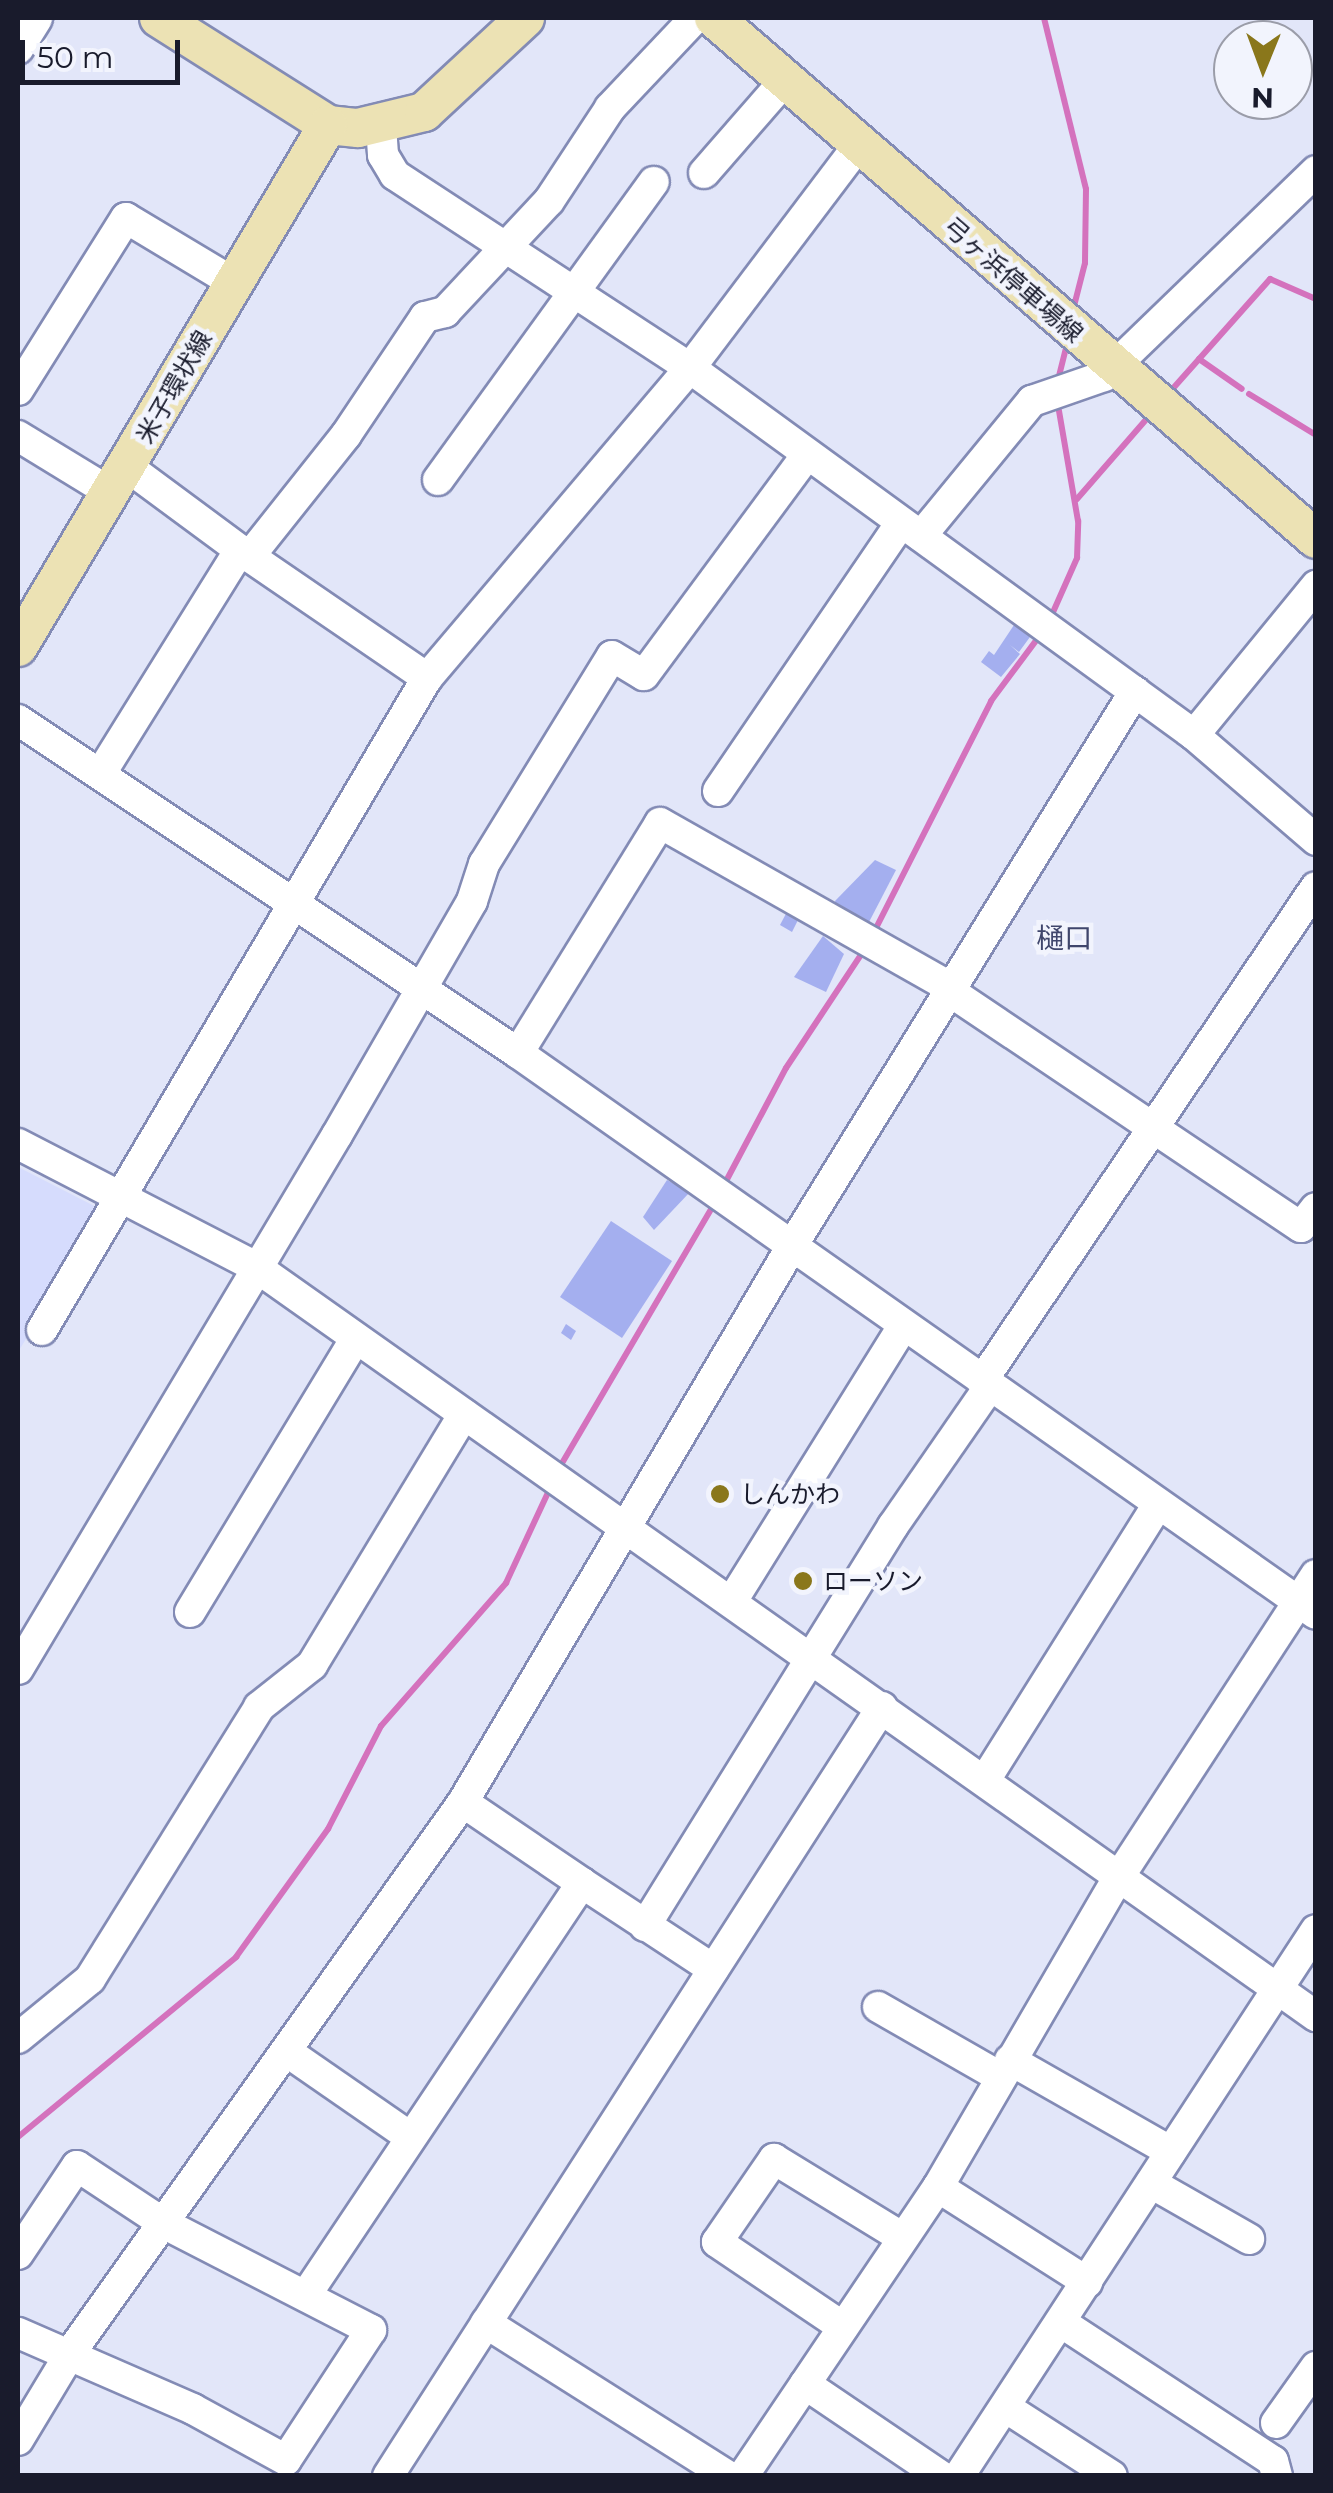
<!DOCTYPE html>
<html>
<head>
<meta charset="utf-8">
<style>
	body { margin:0 }
	#map { position:relative; width:1333px; height:2493px; overflow:hidden; background:#e2e6f9; font-family:Montserrat,"Noto Sans JP",sans-serif }
	div>[style] { position:absolute }
	.built>* { inset:0; background:#d6dcfd }
	.stream>* { height:6px; margin:-3px; padding:0 3px; transform-origin:3px; border-radius:3px; background:#d472bd }
	.building>* { inset:0; background:#a4afef }
	.roads { filter:drop-shadow(2px 0 #838bb5) drop-shadow(-2px 0 #838bb5) drop-shadow(0 2px #838bb5) drop-shadow(0 -2px #838bb5) }
	.minor>* { height:30px; margin:-15px; padding:0 15px; transform-origin:15px; border-radius:15px; background:#fff }
	.major>* { height:38px; margin:-19px; padding:0 19px; transform-origin:19px; border-radius:19px; background:#ece2b4 }
	.dots>* { width:28px; height:28px; translate:-50% -50%; box-sizing:border-box; border:5px solid #f2f4fd; border-radius:50% }
	span { translate:-50% -50%; white-space:nowrap; text-align:center; line-height:1.15; -webkit-text-stroke:9px #f2f4fd; paint-order:stroke }
	.street-label { font-size:25px; color:#191b2c }
	.poi-label { font-size:25px; color:#191b2c }
	.left { translate:0 -50%; text-align:left }
	.neighbourhood-label { font-size:28px; color:#40466c }
	.frame { position:absolute; inset:0; border:20px solid #191b2c; pointer-events:none }
	.north { position:absolute; left:1213px; top:20px; width:100px; height:100px; box-sizing:border-box; background:#f2f4fd; border:2px solid #9b9da9; border-radius:50%; rotate:181deg; font-size:28px; font-weight:700; line-height:40px; text-align:center; color:#191b2c }
	.north::after { content:''; display:block; margin:auto; width:35px; height:45px; background:#8a771b; clip-path:polygon(50% 0,100% 100%,50% 72%,0 100%) }
	.scale { position:absolute; left:20px; top:40px; width:160px; height:45px; box-sizing:border-box; border:5px solid #191b2c; border-top:0; padding-left:12px; font-size:30px; line-height:35px; white-space:nowrap; color:#191b2c; -webkit-text-stroke:8px #f2f4fd; paint-order:stroke }
</style>
</head>
<body>
<div id="map">
	<div class="built">
		<i style="clip-path:polygon(18px 1167px,104px 1211px,18px 1352px)"></i>
	</div>
	<div class="stream">
		<i style="left:1044px;top:18px;width:176px;rotate:76.2deg"></i>
		<i style="left:1086px;top:189px;width:74px;rotate:90.8deg"></i>
		<i style="left:1085px;top:263px;width:49px;rotate:104.3deg"></i>
		<i style="left:1199px;top:359px;width:52px;rotate:34.9deg"></i>
		<i style="left:1058px;top:380px;width:38px;rotate:-76deg"></i>
		<i style="left:1168px;top:394px;width:154px;rotate:-48.4deg"></i>
		<i style="left:1270px;top:279px;width:50px;rotate:23.5deg"></i>
		<i style="left:1249px;top:394px;width:79px;rotate:31.5deg"></i>
		<i style="left:1077px;top:499px;width:111px;rotate:-49deg"></i>
		<i style="left:1050px;top:619px;width:67px;rotate:-66.1deg"></i>
		<i style="left:1077px;top:558px;width:37px;rotate:-88deg"></i>
		<i style="left:1078px;top:521px;width:123px;rotate:-99.8deg"></i>
		<i style="left:874px;top:932px;width:259px;rotate:-63.1deg"></i>
		<i style="left:991px;top:701px;width:84px;rotate:-53.3deg"></i>
		<i style="left:724px;top:1185px;width:132px;rotate:-62.1deg"></i>
		<i style="left:786px;top:1068px;width:145px;rotate:-56.5deg"></i>
		<i style="left:558px;top:1470px;width:312px;rotate:-59.6deg"></i>
		<i style="left:18px;top:2137px;width:283px;rotate:-39.5deg"></i>
		<i style="left:236px;top:1957px;width:158px;rotate:-54.3deg"></i>
		<i style="left:328px;top:1829px;width:116px;rotate:-62.8deg"></i>
		<i style="left:381px;top:1726px;width:190px;rotate:-48.8deg"></i>
		<i style="left:506px;top:1583px;width:107px;rotate:-65.1deg"></i>
	</div>
	<div class="building">
		<i style="clip-path:polygon(1022px 613px,1038px 626px,1019px 652px,1010px 645px,1020px 654px,1001px 677px,981px 662px,989px 651px,994px 655px)"></i>
		<i style="clip-path:polygon(875px 860px,896px 870px,868px 924px,838px 912px,835px 901px)"></i>
		<i style="clip-path:polygon(789px 908px,801px 914px,792px 932px,780px 925px)"></i>
		<i style="clip-path:polygon(823px 936px,844px 954px,826px 992px,794px 977px)"></i>
		<i style="clip-path:polygon(667px 1180px,690px 1192px,654px 1230px,643px 1217px)"></i>
		<i style="clip-path:polygon(611px 1221px,672px 1261px,622px 1338px,560px 1297px)"></i>
		<i style="clip-path:polygon(566px 1324px,576px 1331px,571px 1340px,561px 1333px)"></i>
	</div>
	<div class="roads">
		<div class="minor">
			<i style="left:18px;top:49px;width:36px;rotate:-58deg"></i>
			<i style="left:381px;top:126px;width:29px;rotate:86deg"></i>
			<i style="left:383px;top:155px;width:23px;rotate:59deg"></i>
			<i style="left:395px;top:175px;width:353px;rotate:33.2deg"></i>
			<i style="left:690px;top:368px;width:623px;rotate:36.06deg"></i>
			<i style="left:1194px;top:735px;width:161px;rotate:40.7deg"></i>
			<i style="left:704px;top:173px;width:123px;rotate:-48.9deg"></i>
			<i style="left:18px;top:390px;width:203px;rotate:-57.9deg"></i>
			<i style="left:126px;top:218px;width:126px;rotate:31deg"></i>
			<i style="left:18px;top:436px;width:111px;rotate:31.4deg"></i>
			<i style="left:438px;top:480px;width:368px;rotate:-54.1deg"></i>
			<i style="left:921px;top:536px;width:175px;rotate:-50.6deg"></i>
			<i style="left:1032px;top:401px;width:76px;rotate:-19.1deg"></i>
			<i style="left:1104px;top:376px;width:295px;rotate:-44deg"></i>
			<i style="left:240px;top:550px;width:227px;rotate:34.4deg"></i>
			<i style="left:249px;top:557px;width:156px;rotate:-51.5deg"></i>
			<i style="left:346px;top:435px;width:142px;rotate:-56.2deg"></i>
			<i style="left:425px;top:317px;width:21px;rotate:-14deg"></i>
			<i style="left:445px;top:312px;width:152px;rotate:-46.9deg"></i>
			<i style="left:549px;top:201px;width:111px;rotate:-56.7deg"></i>
			<i style="left:610px;top:108px;width:124px;rotate:-46.6deg"></i>
			<i style="left:18px;top:720px;width:601px;rotate:33.66deg"></i>
			<i style="left:518px;top:1053px;width:975px;rotate:35.11deg"></i>
			<i style="left:1194px;top:735px;width:193px;rotate:-50.7deg"></i>
			<i style="left:101px;top:773px;width:263px;rotate:-58.1deg"></i>
			<i style="left:240px;top:550px;width:139px;rotate:-143.5deg"></i>
			<i style="left:718px;top:791px;width:325px;rotate:-55.7deg"></i>
			<i style="left:948px;top:990px;width:425px;rotate:33.9deg"></i>
			<i style="left:1301px;top:1227px;width:24px;rotate:-52deg"></i>
			<i style="left:518px;top:1053px;width:270px;rotate:-58.3deg"></i>
			<i style="left:660px;top:823px;width:333px;rotate:29.5deg"></i>
			<i style="left:18px;top:1144px;width:268px;rotate:27.3deg"></i>
			<i style="left:256px;top:1267px;width:1298px;rotate:35.25deg"></i>
			<i style="left:42px;top:1330px;width:757px;rotate:-59.44deg"></i>
			<i style="left:427px;top:678px;width:407px;rotate:-49.7deg"></i>
			<i style="left:690px;top:368px;width:278px;rotate:-52.9deg"></i>
			<i style="left:982px;top:1381px;width:596px;rotate:-55.94deg"></i>
			<i style="left:732px;top:1601px;width:324px;rotate:-58.1deg"></i>
			<i style="left:190px;top:1612px;width:320px;rotate:-58.8deg"></i>
			<i style="left:18px;top:1669px;width:622px;rotate:-59.15deg"></i>
			<i style="left:337px;top:1135px;width:270px;rotate:-60deg"></i>
			<i style="left:472px;top:901px;width:39px;rotate:-72deg"></i>
			<i style="left:484px;top:864px;width:244px;rotate:-58.4deg"></i>
			<i style="left:612px;top:656px;width:37px;rotate:31deg"></i>
			<i style="left:644px;top:675px;width:274px;rotate:-53.5deg"></i>
			<i style="left:985px;top:1780px;width:322px;rotate:-57.9deg"></i>
			<i style="left:582px;top:1883px;width:157px;rotate:33.3deg"></i>
			<i style="left:645px;top:1926px;width:471px;rotate:-58.2deg"></i>
			<i style="left:893px;top:1526px;width:170px;rotate:-55.3deg"></i>
			<i style="left:878px;top:2007px;width:141px;rotate:29.8deg"></i>
			<i style="left:18px;top:2038px;width:93px;rotate:-39.3deg"></i>
			<i style="left:90px;top:1979px;width:320px;rotate:-58.1deg"></i>
			<i style="left:259px;top:1707px;width:68px;rotate:-38.4deg"></i>
			<i style="left:312px;top:1665px;width:293px;rotate:-58.8deg"></i>
			<i style="left:286px;top:2051px;width:151px;rotate:34.7deg"></i>
			<i style="left:1010px;top:2060px;width:185px;rotate:29.7deg"></i>
			<i style="left:1151px;top:2183px;width:113px;rotate:29.7deg"></i>
			<i style="left:938px;top:2187px;width:177px;rotate:32.5deg"></i>
			<i style="left:18px;top:2254px;width:106px;rotate:-56.2deg"></i>
			<i style="left:77px;top:2166px;width:103px;rotate:33.5deg"></i>
			<i style="left:163px;top:2223px;width:234px;rotate:27.2deg"></i>
			<i style="left:371px;top:2330px;width:155px;rotate:123.2deg"></i>
			<i style="left:286px;top:2460px;width:106px;rotate:-151.3deg"></i>
			<i style="left:193px;top:2409px;width:191px;rotate:-156.5deg"></i>
			<i style="left:306px;top:2295px;width:496px;rotate:-56.2deg"></i>
			<i style="left:582px;top:1883px;width:144px;rotate:-145.8deg"></i>
			<i style="left:486px;top:2323px;width:286px;rotate:32.3deg"></i>
			<i style="left:1062px;top:2323px;width:252px;rotate:33.2deg"></i>
			<i style="left:1273px;top:2461px;width:16px;rotate:75deg"></i>
			<i style="left:843px;top:2327px;width:152px;rotate:-146deg"></i>
			<i style="left:717px;top:2242px;width:101px;rotate:-55.5deg"></i>
			<i style="left:774px;top:2159px;width:151px;rotate:31.5deg"></i>
			<i style="left:805px;top:2384px;width:164px;rotate:34.1deg"></i>
			<i style="left:1005px;top:2407px;width:127px;rotate:32.8deg"></i>
			<i style="left:1276px;top:2423px;width:69px;rotate:-54.5deg"></i>
			<i style="left:18px;top:2440px;width:103px;rotate:-58.9deg"></i>
			<i style="left:71px;top:2352px;width:675px;rotate:-54.52deg"></i>
			<i style="left:463px;top:1802px;width:646px;rotate:-59.39deg"></i>
			<i style="left:792px;top:1246px;width:652px;rotate:-58.28deg"></i>
			<i style="left:388px;top:2476px;width:914px;rotate:-57.28deg"></i>
			<i style="left:743px;top:2476px;width:349px;rotate:-56deg"></i>
			<i style="left:938px;top:2187px;width:355px;rotate:-59.8deg"></i>
			<i style="left:1117px;top:1880px;width:364px;rotate:-56.9deg"></i>
			<i style="left:959px;top:2476px;width:652px;rotate:-56.82deg"></i>
		</div>
		<div class="major">
			<i style="left:159px;top:18px;width:200px;rotate:32.3deg"></i>
			<i style="left:328px;top:125px;width:30px;rotate:6deg"></i>
			<i style="left:358px;top:128px;width:68px;rotate:-13.6deg"></i>
			<i style="left:424px;top:112px;width:138px;rotate:-42.9deg"></i>
			<i style="left:714px;top:18px;width:796px;rotate:40.87deg"></i>
			<i style="left:18px;top:647px;width:607px;rotate:-59.3deg"></i>
		</div>
	</div>
	<div class="dots">
		<i style="left:720px;top:1494px;background:#8a771b"></i>
		<i style="left:803px;top:1581px;background:#8a771b"></i>
	</div>
	<div class="street-label">
		<span style="left:1013px;top:280px;rotate:41deg">弓ヶ浜停車場線</span>
		<span style="left:174px;top:387px;rotate:-60deg">米子環状線</span>
	</div>
	<div class="poi-label">
		<span class="left" style="left:740px;top:1494px">しんかわ</span>
		<span class="left" style="left:823px;top:1581px">ローソン</span>
	</div>
	<div class="neighbourhood-label">
		<span style="left:1064px;top:938px">樋口</span>
	</div>
	<div class="frame"></div>
	<div class="north">N</div>
	<div class="scale">50 m</div>
</div>
</body>
</html>
